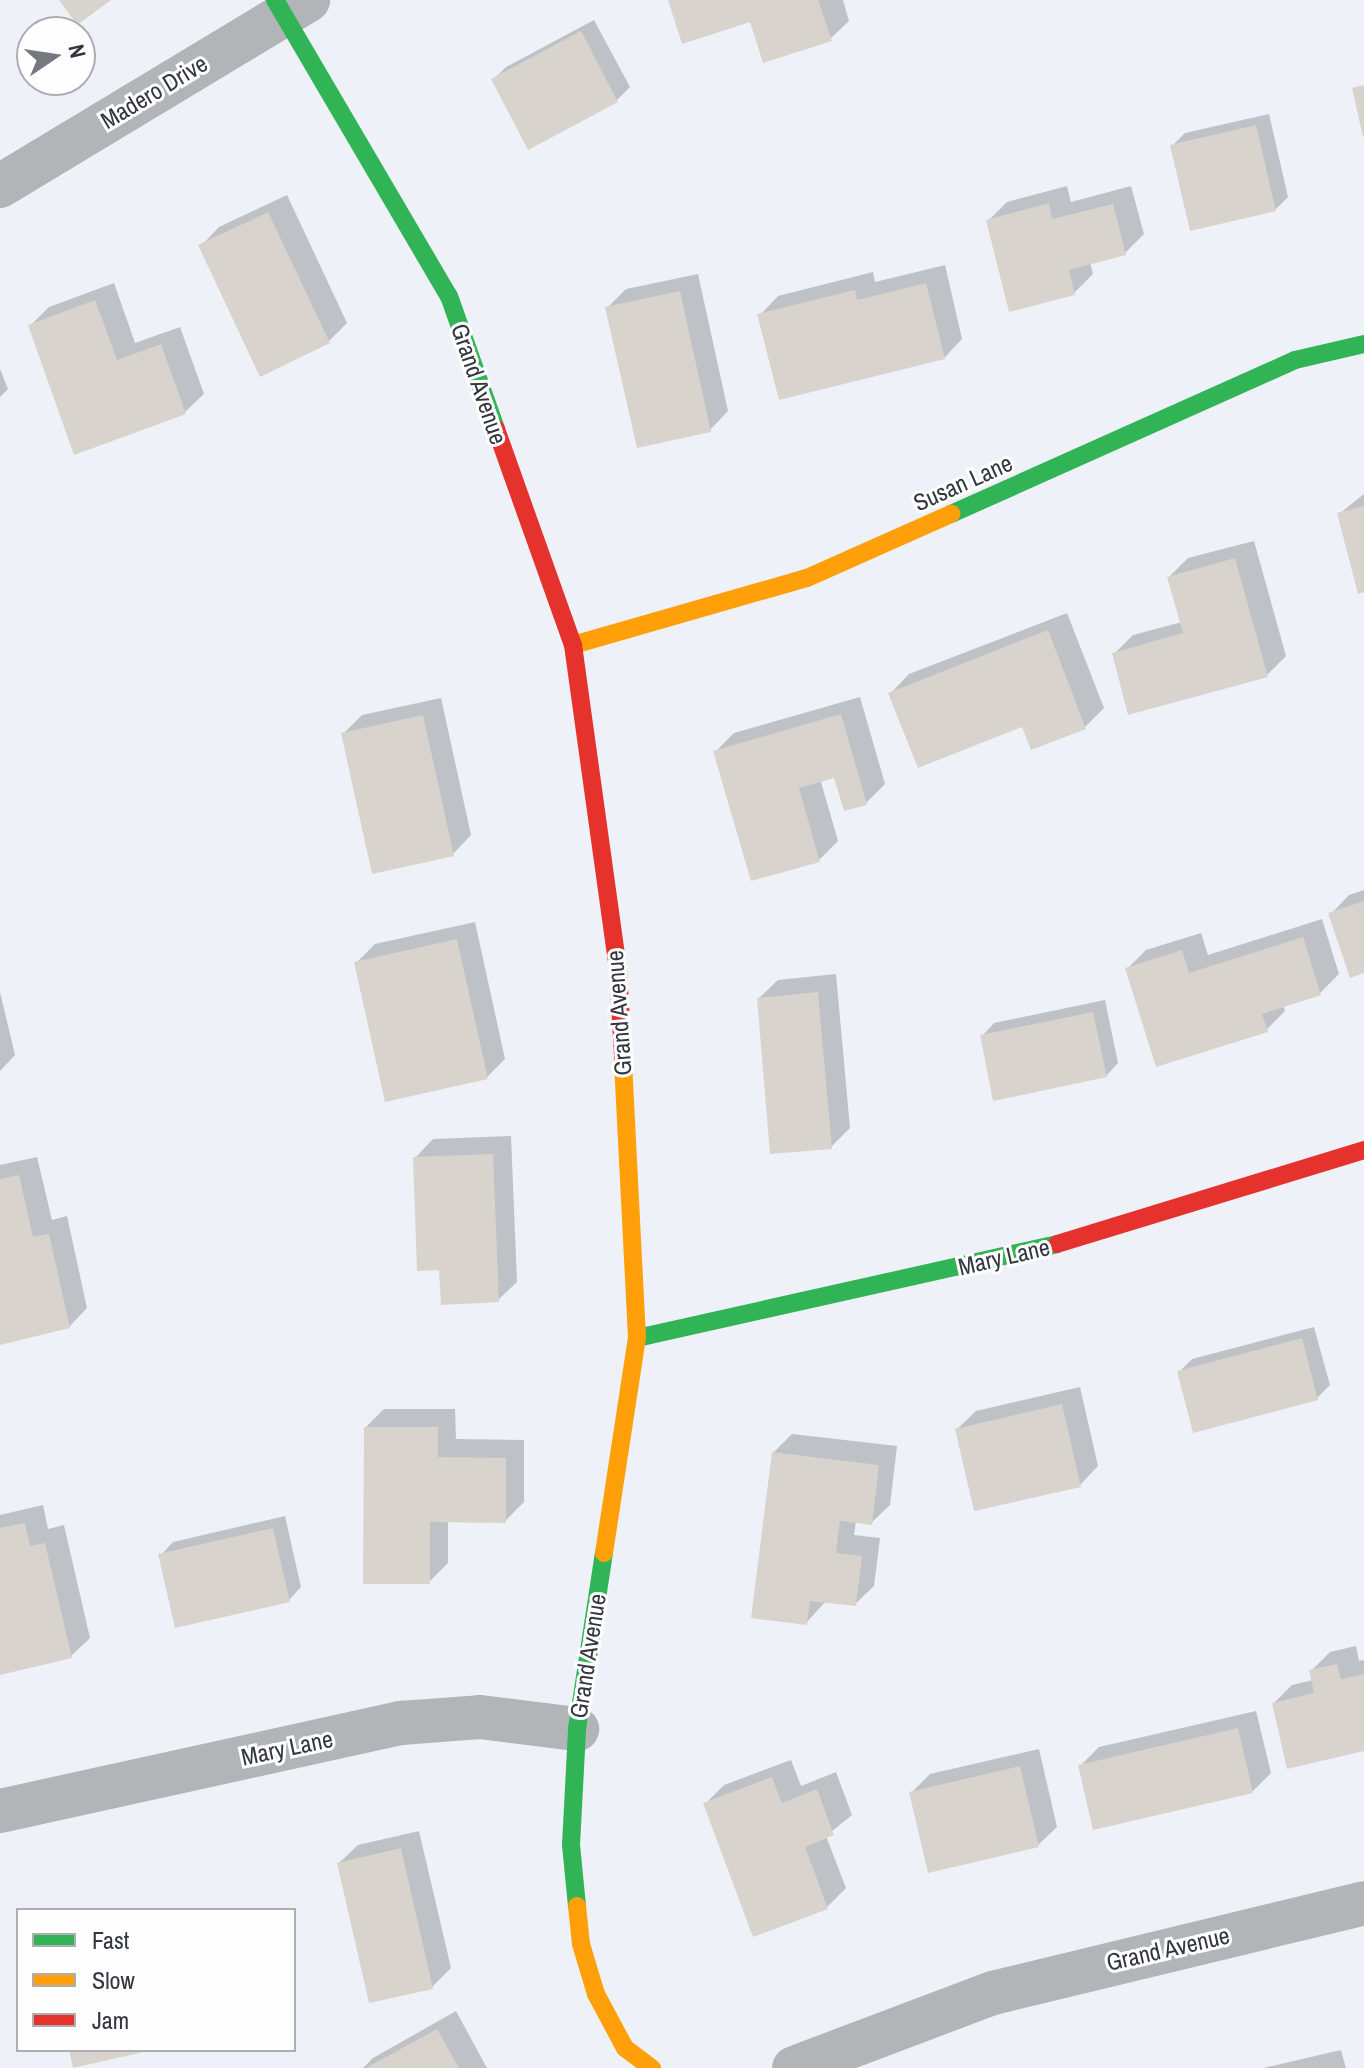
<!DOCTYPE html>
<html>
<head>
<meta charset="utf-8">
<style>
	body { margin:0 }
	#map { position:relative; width:1364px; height:2068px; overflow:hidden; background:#eef2f8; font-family:"Archivo Narrow",sans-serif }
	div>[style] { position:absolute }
	.shadow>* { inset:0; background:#0003 }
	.building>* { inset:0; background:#d9d3cd }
	.street>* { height:44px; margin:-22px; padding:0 22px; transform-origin:22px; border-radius:22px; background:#b2b5b8 }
	.fast>* { height:18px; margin:-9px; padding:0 9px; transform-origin:9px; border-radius:9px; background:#30b455 }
	.slow>* { height:18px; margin:-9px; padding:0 9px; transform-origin:9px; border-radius:9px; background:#ff9f0a }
	.jam>* { height:18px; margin:-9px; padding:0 9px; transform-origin:9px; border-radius:9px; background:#e5322d }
	span { translate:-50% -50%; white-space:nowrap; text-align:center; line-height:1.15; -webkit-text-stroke:6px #fefefe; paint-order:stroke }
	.street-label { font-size:24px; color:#32363e }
	.legend { position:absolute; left:16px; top:1908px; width:280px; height:144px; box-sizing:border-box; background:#fefefe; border:2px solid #acaeb1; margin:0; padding:10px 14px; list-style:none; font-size:24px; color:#32363e }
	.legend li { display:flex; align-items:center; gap:16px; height:40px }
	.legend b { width:40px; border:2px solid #acaeb1 }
	.north { position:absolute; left:16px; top:16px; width:80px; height:80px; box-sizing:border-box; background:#fefefe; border:2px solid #acaeb1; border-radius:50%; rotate:77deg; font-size:22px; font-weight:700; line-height:32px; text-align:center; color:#32363e }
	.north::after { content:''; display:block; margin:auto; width:28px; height:36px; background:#74787f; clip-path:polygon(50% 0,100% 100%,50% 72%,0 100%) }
</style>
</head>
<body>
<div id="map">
	<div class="shadow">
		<i style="clip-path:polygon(670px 0,843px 0,849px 21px,830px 39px)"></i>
		<i style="clip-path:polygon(594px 20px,630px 87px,617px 100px,529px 147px,493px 80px,506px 67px)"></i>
		<i style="clip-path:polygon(1269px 114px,1288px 197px,1275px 210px,1172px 146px,1185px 133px)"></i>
		<i style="clip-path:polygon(1067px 186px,1071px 202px,1131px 186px,1144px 234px,1125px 253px,1090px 262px,1093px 274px,1074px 293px,988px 221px,1007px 202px)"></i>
		<i style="clip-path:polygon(287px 195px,347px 323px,329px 341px,201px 246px,219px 227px)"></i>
		<i style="clip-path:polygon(945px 265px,962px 339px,944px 358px,760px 315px,778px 296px,873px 272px,875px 282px)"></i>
		<i style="clip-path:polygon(698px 274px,728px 411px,710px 430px,607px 308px,626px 289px)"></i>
		<i style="clip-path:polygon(114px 283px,135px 343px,180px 327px,204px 394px,185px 412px,30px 326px,49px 307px)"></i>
		<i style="clip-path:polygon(0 369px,8px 389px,0 397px)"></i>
		<i style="clip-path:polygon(1364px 494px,1364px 590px,1339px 514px)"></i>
		<i style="clip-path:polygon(1254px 541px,1286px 656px,1267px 675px,1114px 654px,1133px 635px,1182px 622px,1169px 577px,1188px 558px)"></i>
		<i style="clip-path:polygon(1067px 613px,1104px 708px,1085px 727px,1023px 724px,891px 693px,909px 674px)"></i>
		<i style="clip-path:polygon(860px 697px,885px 784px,866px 803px,835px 776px,821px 782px,838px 841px,819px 860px,716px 751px,734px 733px)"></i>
		<i style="clip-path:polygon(441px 698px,471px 835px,453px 854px,343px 734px,362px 715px)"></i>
		<i style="clip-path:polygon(1364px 890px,1364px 971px,1331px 914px,1349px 895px)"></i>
		<i style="clip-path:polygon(1322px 919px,1339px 974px,1320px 993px,1283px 1005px,1285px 1011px,1266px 1030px,1128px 968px,1146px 950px,1201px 933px,1208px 955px)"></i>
		<i style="clip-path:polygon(475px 922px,505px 1059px,487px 1077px,356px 963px,375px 944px)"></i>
		<i style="clip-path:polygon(836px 974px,850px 1128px,831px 1147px,759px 998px,778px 980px)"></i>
		<i style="clip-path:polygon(0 992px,15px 1055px,0 1071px)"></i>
		<i style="clip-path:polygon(1105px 1000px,1118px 1063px,1106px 1076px,982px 1036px,994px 1023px)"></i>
		<i style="clip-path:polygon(511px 1136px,517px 1282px,498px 1300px,441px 1268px,415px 1158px,433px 1139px)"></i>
		<i style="clip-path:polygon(37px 1157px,52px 1220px,67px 1216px,87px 1308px,69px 1327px,0 1342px,0 1165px)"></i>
		<i style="clip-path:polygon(1314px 1327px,1330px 1385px,1317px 1398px,1179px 1372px,1192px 1359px)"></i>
		<i style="clip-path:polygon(1080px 1387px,1098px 1466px,1080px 1485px,957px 1429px,976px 1411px)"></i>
		<i style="clip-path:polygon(384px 1409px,455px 1409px,456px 1439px,524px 1440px,524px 1502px,505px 1521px,448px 1520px,448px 1563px,429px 1582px,366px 1427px)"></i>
		<i style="clip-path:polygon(792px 1434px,897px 1446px,890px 1505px,871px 1523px,856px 1521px,854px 1535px,880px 1538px,874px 1586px,855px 1604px,826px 1601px,806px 1623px,774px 1452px)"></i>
		<i style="clip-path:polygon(43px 1505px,48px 1529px,64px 1525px,90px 1638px,71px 1656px,0 1673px,0 1515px)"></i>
		<i style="clip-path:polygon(285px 1516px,301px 1587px,289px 1600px,161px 1555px,173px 1542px)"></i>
		<i style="clip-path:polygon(1356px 1646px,1359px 1661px,1364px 1660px,1364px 1749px,1274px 1703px,1292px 1685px,1313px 1680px,1311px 1671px,1330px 1652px)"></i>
		<i style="clip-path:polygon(1256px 1711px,1271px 1773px,1252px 1792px,1080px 1766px,1099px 1747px)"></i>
		<i style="clip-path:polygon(1039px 1749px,1057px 1827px,1038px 1845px,911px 1793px,930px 1774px)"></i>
		<i style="clip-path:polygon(791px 1760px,801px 1786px,836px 1772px,852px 1815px,826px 1836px,846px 1888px,827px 1907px,754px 1935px,705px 1804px,724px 1785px)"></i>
		<i style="clip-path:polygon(419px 1831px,451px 1968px,432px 1987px,339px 1863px,358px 1845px)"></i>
		<i style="clip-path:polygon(456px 2011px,487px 2068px,363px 2068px,373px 2058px)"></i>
		<i style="clip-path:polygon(1341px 2050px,1346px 2068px,1263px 2068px)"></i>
	</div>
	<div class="building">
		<i style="clip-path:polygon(59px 0,111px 0,77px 25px)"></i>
		<i style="clip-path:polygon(668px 0,818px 0,832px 41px,763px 63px,750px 22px,682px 44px)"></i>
		<i style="clip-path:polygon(581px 31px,618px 102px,528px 150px,491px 79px)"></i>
		<i style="clip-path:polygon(1364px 85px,1364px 137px,1363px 137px,1352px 88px)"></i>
		<i style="clip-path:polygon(1256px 125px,1276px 211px,1190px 231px,1170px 145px)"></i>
		<i style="clip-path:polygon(1049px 203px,1052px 219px,1113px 204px,1126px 255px,1069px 270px,1075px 295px,1009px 312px,986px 220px)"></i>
		<i style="clip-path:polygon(268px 212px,330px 343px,260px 377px,198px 245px)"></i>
		<i style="clip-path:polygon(926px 283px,945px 359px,779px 400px,757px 314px,855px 290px,857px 300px)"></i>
		<i style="clip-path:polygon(680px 291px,711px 432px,637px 448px,605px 307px)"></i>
		<i style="clip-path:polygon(95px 300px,117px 360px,161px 344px,186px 414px,74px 455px,28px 325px)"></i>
		<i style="clip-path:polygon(1364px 506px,1364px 592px,1358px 594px,1337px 513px)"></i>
		<i style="clip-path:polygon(1235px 558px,1268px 677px,1128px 715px,1112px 653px,1183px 633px,1167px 577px)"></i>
		<i style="clip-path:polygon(1048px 630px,1086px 729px,1031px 750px,1022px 727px,918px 768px,888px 693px)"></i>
		<i style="clip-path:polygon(841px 714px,867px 805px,844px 811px,834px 778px,799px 788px,820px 862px,751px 881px,713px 751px)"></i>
		<i style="clip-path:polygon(423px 715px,454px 856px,372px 874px,341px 733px)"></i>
		<i style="clip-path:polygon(1364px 901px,1364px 973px,1350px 978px,1328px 913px)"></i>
		<i style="clip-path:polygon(1303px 937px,1321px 995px,1262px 1014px,1268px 1032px,1156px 1067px,1125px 968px,1182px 950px,1189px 973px)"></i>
		<i style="clip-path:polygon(457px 939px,488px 1079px,385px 1102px,354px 962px)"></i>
		<i style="clip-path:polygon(818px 992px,832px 1149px,770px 1154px,757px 998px)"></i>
		<i style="clip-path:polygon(1093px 1012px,1107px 1077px,993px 1101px,980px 1035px)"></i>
		<i style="clip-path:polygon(493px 1154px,499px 1302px,441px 1305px,439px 1270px,417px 1271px,413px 1157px)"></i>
		<i style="clip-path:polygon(19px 1175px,33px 1237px,49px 1234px,70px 1328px,0 1345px,0 1179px)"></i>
		<i style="clip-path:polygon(1302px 1338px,1318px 1400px,1193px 1433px,1177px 1371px)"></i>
		<i style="clip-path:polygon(1062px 1404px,1081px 1487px,974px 1511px,955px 1429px)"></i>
		<i style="clip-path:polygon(364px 1427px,438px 1427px,438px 1457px,506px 1458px,506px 1523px,430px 1522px,430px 1584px,363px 1584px)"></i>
		<i style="clip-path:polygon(772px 1452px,879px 1465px,872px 1525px,840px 1521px,836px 1553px,862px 1556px,856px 1606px,810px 1601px,807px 1625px,751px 1618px)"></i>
		<i style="clip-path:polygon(25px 1523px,30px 1546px,45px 1543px,72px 1658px,0 1675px,0 1528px)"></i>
		<i style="clip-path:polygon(273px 1528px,290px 1602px,175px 1628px,158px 1554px)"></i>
		<i style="clip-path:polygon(1337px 1664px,1341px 1679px,1364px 1674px,1364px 1751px,1287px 1769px,1272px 1703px,1314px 1693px,1309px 1670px)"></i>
		<i style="clip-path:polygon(1238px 1728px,1253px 1793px,1093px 1830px,1078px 1765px)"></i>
		<i style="clip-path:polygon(1020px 1766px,1039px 1847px,928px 1873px,909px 1792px)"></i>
		<i style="clip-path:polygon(772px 1777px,782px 1803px,817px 1789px,834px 1835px,805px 1847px,828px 1909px,753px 1937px,703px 1803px)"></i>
		<i style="clip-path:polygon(401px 1848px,433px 1989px,369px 2003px,337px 1863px)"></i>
		<i style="clip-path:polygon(437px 2029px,459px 2068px,366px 2068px)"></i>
		<i style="clip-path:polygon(69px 2050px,148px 2050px,148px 2051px,73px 2068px)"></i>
	</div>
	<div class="street">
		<i style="left:0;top:186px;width:360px;rotate:-31.1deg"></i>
		<i style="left:0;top:1811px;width:411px;rotate:-12.4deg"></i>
		<i style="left:401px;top:1723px;width:79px;rotate:-4.3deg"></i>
		<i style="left:480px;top:1717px;width:98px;rotate:7.1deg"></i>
		<i style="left:794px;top:2068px;width:213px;rotate:-20.7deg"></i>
		<i style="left:993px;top:1993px;width:382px;rotate:-13.6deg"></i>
	</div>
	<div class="fast">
		<i style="left:275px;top:0;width:343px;rotate:59.6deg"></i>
		<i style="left:449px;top:296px;width:141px;rotate:70.5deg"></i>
		<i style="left:951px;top:514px;width:377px;rotate:-24.1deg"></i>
		<i style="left:1295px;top:360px;width:71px;rotate:-13.1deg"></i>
		<i style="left:637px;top:1338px;width:430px;rotate:-12.6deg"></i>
		<i style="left:577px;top:1906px;width:61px;rotate:-95.6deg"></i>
		<i style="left:571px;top:1845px;width:116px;rotate:-87deg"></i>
		<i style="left:577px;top:1729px;width:178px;rotate:-81.3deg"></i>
	</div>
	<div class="slow">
		<i style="left:573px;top:645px;width:243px;rotate:-16deg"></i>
		<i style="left:807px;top:578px;width:158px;rotate:-24deg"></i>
		<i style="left:604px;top:1553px;width:218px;rotate:-81.3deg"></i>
		<i style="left:637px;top:1338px;width:281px;rotate:-92.9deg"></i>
		<i style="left:577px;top:1906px;width:38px;rotate:84deg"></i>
		<i style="left:581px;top:1944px;width:52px;rotate:73.3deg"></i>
		<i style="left:596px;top:1994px;width:61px;rotate:61.8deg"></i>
		<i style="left:625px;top:2048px;width:34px;rotate:37deg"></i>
	</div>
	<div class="jam">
		<i style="left:496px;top:429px;width:229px;rotate:70.4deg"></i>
		<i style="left:573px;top:645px;width:327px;rotate:82.1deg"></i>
		<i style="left:618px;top:969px;width:88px;rotate:86.7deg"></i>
		<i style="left:1057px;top:1244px;width:321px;rotate:-17deg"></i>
	</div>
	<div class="street-label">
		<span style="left:154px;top:92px;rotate:-31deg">Madero Drive</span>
		<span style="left:479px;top:384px;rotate:71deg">Grand Avenue</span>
		<span style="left:963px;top:483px;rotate:-24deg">Susan Lane</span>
		<span style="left:619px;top:1013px;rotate:-94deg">Grand Avenue</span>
		<span style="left:1004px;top:1257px;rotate:-13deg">Mary Lane</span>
		<span style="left:588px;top:1656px;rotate:-81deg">Grand Avenue</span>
		<span style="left:287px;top:1748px;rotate:-12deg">Mary Lane</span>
		<span style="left:1168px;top:1949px;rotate:-13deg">Grand Avenue</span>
	</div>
	<ul class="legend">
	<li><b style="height:10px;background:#30b455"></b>Fast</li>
	<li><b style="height:10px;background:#ff9f0a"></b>Slow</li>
	<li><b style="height:10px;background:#e5322d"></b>Jam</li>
	</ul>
	<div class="north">N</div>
</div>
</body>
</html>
